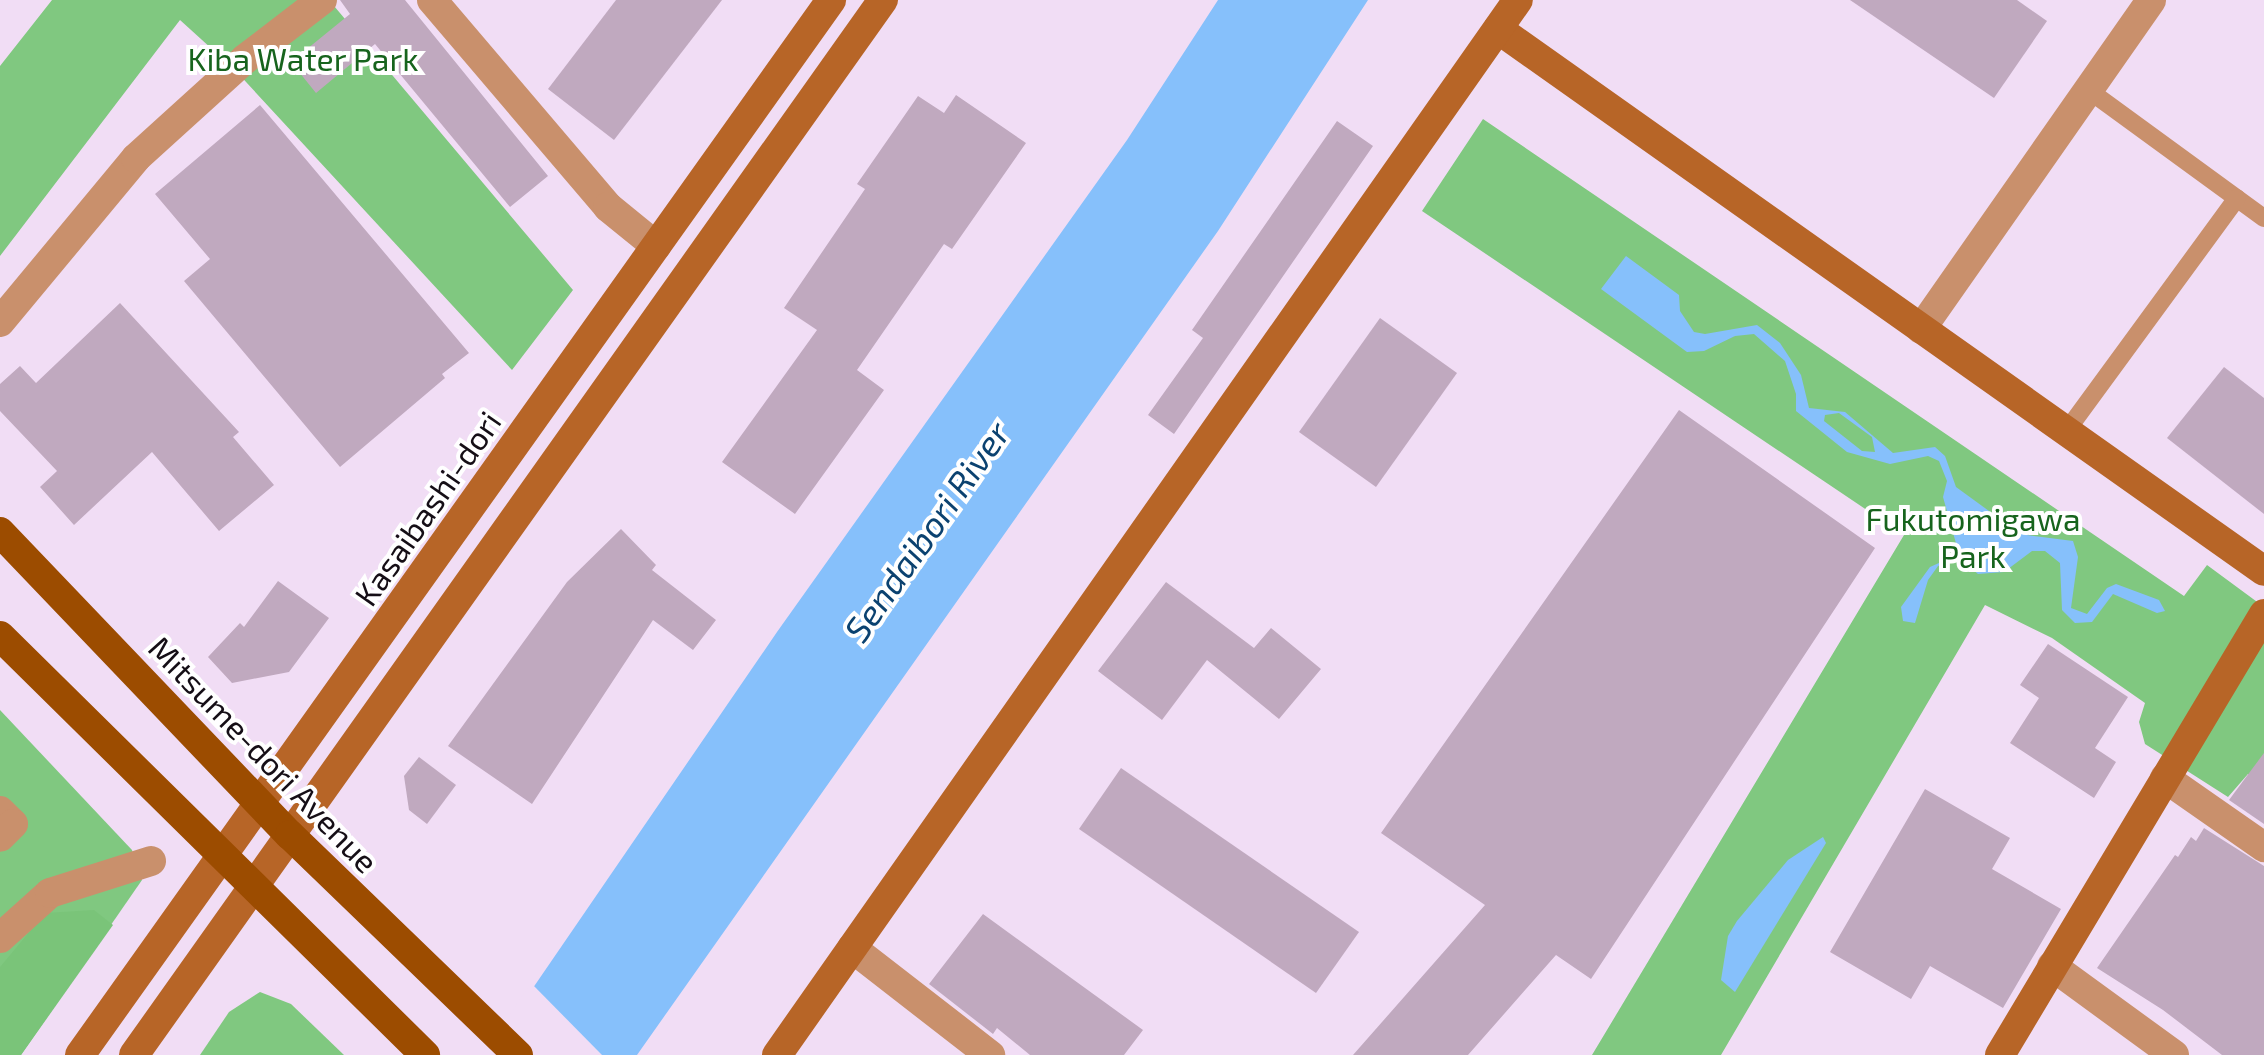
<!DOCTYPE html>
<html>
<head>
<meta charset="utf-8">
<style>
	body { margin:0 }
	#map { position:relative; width:2264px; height:1055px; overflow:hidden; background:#f1ddf5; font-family:"Exo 2",sans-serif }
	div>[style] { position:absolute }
	.green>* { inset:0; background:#80c880 }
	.forest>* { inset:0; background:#7ac479 }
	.water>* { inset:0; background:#86c0fb }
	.pier>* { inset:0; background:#f1ddf5 }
	.building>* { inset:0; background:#c0a9bf }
	.lane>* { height:18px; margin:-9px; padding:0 9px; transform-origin:9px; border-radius:9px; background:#c9906c }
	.street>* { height:30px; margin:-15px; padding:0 15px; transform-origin:15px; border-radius:15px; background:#c9906c }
	.secondary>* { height:30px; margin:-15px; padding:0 15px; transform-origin:15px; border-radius:15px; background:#b76527 }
	.primary>* { height:30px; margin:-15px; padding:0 15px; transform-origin:15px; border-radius:15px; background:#9c4c00 }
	span { translate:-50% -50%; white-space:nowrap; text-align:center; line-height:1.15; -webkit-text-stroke:8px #fff; paint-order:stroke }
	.park-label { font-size:32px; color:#17641d }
	.street-label { font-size:32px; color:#150e16 }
	.water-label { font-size:35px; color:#0b4270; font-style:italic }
</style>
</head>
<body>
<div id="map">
	<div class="green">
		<i style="clip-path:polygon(52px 0,329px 0,573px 290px,512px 370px,234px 69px,180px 20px,0 256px,0 66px)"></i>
		<i style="clip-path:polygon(1483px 119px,2184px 596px,2207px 565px,2264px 607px,2264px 785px,2248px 774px,2228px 797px,2145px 744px,2139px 722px,2145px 703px,2052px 638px,1985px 605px,1721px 1055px,1592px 1055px,1904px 535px,1422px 211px)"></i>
		<i style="clip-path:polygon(0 710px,132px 850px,142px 880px,21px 1055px,0 1055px)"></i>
		<i style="clip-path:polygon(260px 992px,291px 1004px,344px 1055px,200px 1055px,229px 1012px)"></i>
	</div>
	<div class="forest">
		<i style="clip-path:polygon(94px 910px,113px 925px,21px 1055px,0 1055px,0 967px,45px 913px)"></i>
	</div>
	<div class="water">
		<i style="clip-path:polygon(1218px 0,1368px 0,1218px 231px,637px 1055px,487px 1055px,777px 632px,1127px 140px)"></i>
		<i style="clip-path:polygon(evenodd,1626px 256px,1679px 295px,1680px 311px,1694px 332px,1705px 334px,1757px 325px,1780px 343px,1801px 375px,1809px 408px,1845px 412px,1893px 453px,1935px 447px,1945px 456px,1956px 487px,2011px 527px,2027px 535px,2073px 541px,2078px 557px,2071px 608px,2087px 614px,2107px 588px,2116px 584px,2159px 600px,2165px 611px,2157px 613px,2113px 594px,2092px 622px,2075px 623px,2062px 610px,2060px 563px,2045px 551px,2032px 551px,2004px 572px,1978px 574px,1960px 559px,1938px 566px,1928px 580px,1915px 623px,1903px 621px,1901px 607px,1930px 567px,1959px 554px,1943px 497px,1947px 481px,1939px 461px,1928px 456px,1890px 464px,1847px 452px,1796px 411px,1796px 394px,1785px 361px,1754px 334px,1735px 336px,1704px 351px,1687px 352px,1601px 289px,1626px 256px,1839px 413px,1872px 437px,1875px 452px,1862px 451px,1824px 421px,1825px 415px,1839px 413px)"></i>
		<i style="clip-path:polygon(1823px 837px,1826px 843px,1735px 992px,1721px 980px,1728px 936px,1737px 921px,1788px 860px)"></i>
	</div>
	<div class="pier">
		<i style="clip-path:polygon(531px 983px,602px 1055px,482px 1055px)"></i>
	</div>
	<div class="building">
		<i style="clip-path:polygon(340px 0,405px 0,548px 176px,510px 207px,375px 44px,316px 93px,291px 62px,350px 14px)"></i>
		<i style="clip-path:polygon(616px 0,722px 0,614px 140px,548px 89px)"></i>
		<i style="clip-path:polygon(1850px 0,2017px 0,2047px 21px,1994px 98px)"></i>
		<i style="clip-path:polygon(956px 95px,1026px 143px,952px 249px,944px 244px,857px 370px,884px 390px,795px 514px,722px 462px,817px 330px,784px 308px,865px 189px,857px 184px,918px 96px,944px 113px)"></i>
		<i style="clip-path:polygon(260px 105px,469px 353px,442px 374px,445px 378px,340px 467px,184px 281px,210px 259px,155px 194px)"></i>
		<i style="clip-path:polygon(1337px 121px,1373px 146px,1174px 434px,1148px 415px,1203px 338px,1192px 330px)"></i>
		<i style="clip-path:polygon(120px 303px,239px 432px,233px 437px,274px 485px,219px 531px,152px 452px,74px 525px,40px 487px,57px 471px,0 411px,0 384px,20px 366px,36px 383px)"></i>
		<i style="clip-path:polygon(1380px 318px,1457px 373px,1376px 487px,1299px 432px)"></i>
		<i style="clip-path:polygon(2224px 367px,2264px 398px,2264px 514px,2167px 438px)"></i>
		<i style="clip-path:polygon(1679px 410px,1875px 548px,1591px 979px,1556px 955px,1468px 1055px,1353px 1055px,1485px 905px,1381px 833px)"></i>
		<i style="clip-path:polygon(621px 529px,656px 565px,652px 570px,716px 620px,693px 650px,653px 620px,532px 804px,448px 746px,567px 582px)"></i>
		<i style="clip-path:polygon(278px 581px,329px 618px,289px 672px,232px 683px,208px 657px,240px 623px,244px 627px)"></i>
		<i style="clip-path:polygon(1166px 582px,1254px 648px,1271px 628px,1321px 669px,1279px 719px,1207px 660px,1162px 720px,1098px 671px)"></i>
		<i style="clip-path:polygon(2048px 644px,2128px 697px,2095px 748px,2116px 762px,2094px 798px,2010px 743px,2039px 698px,2020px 685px)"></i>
		<i style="clip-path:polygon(2264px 753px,2264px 824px,2229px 800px)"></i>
		<i style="clip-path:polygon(419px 757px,456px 785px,427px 824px,409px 810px,404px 776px)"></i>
		<i style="clip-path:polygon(1121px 768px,1359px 932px,1316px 993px,1079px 829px)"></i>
		<i style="clip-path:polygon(1925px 789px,2010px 838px,1992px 869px,2061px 909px,2003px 1008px,1930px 966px,1911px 999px,1830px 952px)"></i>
		<i style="clip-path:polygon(2204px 828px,2264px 866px,2264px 1055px,2222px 1055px,2163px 1010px,2097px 968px,2175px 855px,2178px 857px,2191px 837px,2196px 841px)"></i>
		<i style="clip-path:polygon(983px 914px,1143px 1030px,1124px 1055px,1030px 1055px,997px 1028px,993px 1034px,929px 984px)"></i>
	</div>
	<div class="lane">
		<i style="left:2087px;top:89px;width:219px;rotate:36.1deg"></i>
		<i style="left:2065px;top:433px;width:291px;rotate:-53.8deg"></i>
	</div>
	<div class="street">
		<i style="left:432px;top:0;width:272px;rotate:49.6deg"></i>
		<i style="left:608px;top:207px;width:62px;rotate:39.1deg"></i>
		<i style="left:0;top:322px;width:213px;rotate:-50.3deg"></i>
		<i style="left:136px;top:158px;width:147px;rotate:-42.2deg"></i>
		<i style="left:245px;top:59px;width:97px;rotate:-37.5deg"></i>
		<i style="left:1921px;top:329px;width:401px;rotate:-55deg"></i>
		<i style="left:2165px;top:778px;width:121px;rotate:34.9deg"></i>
		<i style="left:0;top:811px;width:18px;rotate:45deg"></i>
		<i style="left:13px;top:824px;width:18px;rotate:135deg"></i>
		<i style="left:0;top:938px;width:67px;rotate:-42deg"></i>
		<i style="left:50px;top:893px;width:106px;rotate:-17.6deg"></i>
		<i style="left:852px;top:948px;width:175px;rotate:37.8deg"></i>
		<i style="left:2052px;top:966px;width:151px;rotate:36.1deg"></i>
	</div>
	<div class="secondary">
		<i style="left:1498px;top:29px;width:938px;rotate:35.28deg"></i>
		<i style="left:80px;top:1055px;width:1295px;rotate:-54.55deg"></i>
		<i style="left:134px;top:1055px;width:1294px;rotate:-54.63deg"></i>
		<i style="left:777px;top:1055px;width:1289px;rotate:-54.92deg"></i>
		<i style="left:2000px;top:1055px;width:514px;rotate:-59.09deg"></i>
	</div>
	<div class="primary">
		<i style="left:0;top:532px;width:419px;rotate:46.3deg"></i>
		<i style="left:290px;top:835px;width:317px;rotate:44deg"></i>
		<i style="left:0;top:636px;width:597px;rotate:44.59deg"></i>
	</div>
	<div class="park-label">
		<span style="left:303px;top:58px">Kiba Water Park</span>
		<span style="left:1973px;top:537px">Fukutomigawa<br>Park</span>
	</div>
	<div class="street-label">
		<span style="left:427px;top:508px;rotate:-55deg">Kasaibashi-dori</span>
		<span style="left:264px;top:754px;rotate:46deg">Mitsume-dori Avenue</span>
	</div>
	<div class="water-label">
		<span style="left:926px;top:531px;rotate:-55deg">Sendaibori River</span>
	</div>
</div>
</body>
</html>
